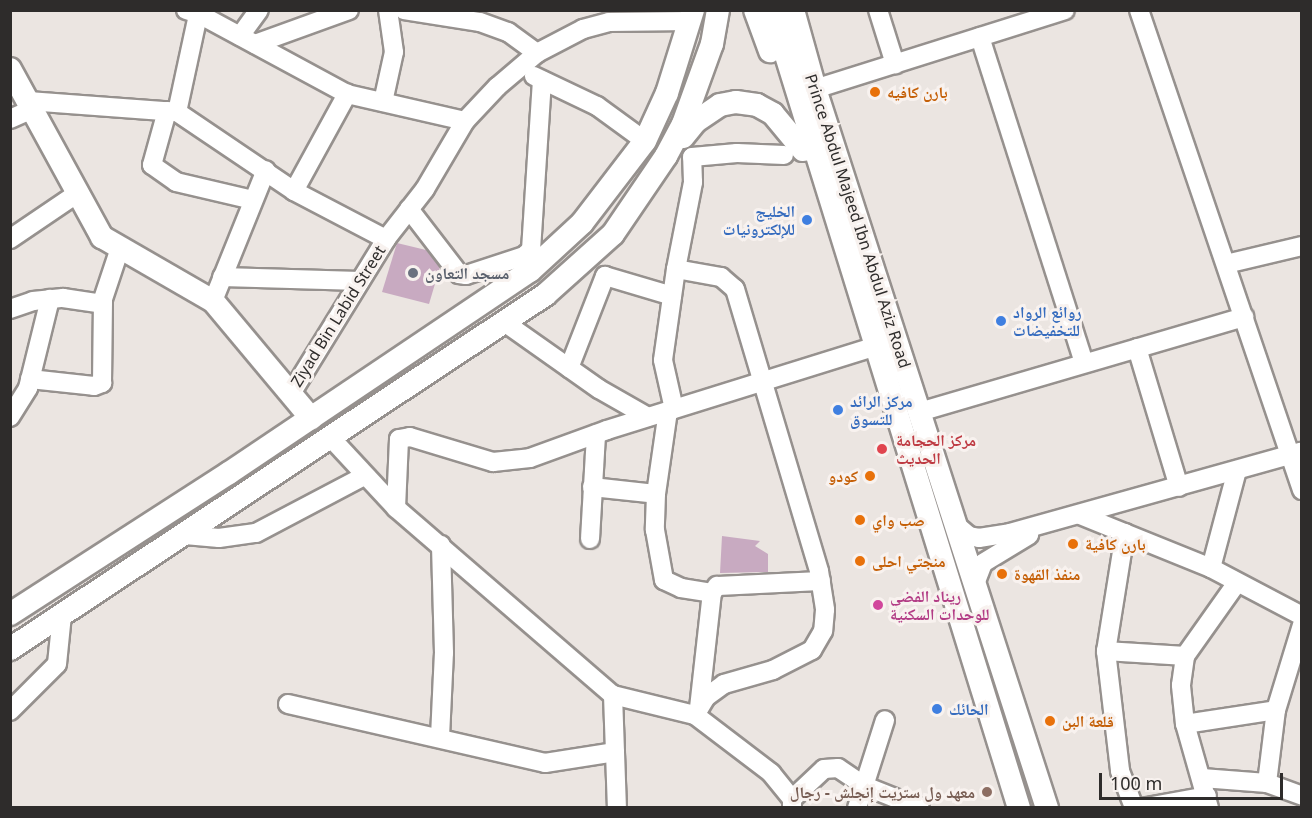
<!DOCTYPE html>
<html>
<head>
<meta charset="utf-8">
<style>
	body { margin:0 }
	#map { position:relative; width:1312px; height:818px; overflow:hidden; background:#ebe5e1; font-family:"Noto Sans","Noto Naskh Arabic",sans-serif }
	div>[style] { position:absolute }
	.building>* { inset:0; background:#c8aac1 }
	.roads { filter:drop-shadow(2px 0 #96918e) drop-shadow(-2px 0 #96918e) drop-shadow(0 2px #96918e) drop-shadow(0 -2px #96918e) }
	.minor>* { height:18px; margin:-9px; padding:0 9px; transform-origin:9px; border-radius:9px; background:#fff }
	.major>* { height:22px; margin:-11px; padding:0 11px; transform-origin:11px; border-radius:11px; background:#fff }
	.dots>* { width:16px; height:16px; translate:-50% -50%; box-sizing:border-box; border:3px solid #f8f2ef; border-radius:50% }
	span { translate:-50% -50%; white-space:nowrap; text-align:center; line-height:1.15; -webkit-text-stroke:6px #f8f2ef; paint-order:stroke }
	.food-label { font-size:16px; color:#c56008; font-weight:700 }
	.left { translate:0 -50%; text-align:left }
	.right { translate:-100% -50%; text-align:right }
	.shop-label { font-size:16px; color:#366cbe; font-weight:700 }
	.street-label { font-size:16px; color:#2e2c2b }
	.worship-label { font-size:16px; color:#5b616d; font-weight:700 }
	.health-label { font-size:16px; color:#be3a42; font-weight:700 }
	.hotel-label { font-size:16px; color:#b23c85; font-weight:700 }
	.education-label { font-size:16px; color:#785e54; font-weight:700 }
	.frame { position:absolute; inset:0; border:12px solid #2e2c2b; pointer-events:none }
	.scale { position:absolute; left:1099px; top:773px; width:184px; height:27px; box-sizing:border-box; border:3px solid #2e2c2b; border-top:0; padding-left:8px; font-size:18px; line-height:21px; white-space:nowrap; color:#2e2c2b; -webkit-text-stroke:4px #f8f2ef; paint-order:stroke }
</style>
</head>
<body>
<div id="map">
	<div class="building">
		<i style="clip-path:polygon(397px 243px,426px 250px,440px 267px,429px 304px,382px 292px)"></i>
		<i style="clip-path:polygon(722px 536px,760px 541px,755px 546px,768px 554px,768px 572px,720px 573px)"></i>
	</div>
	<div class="roads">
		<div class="minor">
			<i style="left:186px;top:10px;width:14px;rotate:17deg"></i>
			<i style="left:199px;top:14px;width:168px;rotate:28.4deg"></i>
			<i style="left:347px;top:94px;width:121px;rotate:12.9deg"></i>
			<i style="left:404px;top:10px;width:77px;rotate:9deg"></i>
			<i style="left:480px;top:22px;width:30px;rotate:20deg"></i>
			<i style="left:508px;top:32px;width:36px;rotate:36deg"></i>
			<i style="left:878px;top:10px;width:57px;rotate:72.5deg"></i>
			<i style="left:1139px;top:10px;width:507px;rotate:71.24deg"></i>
			<i style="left:240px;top:36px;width:32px;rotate:-54deg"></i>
			<i style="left:980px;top:37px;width:342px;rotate:72.3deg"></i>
			<i style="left:255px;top:44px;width:100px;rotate:-19.9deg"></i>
			<i style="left:534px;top:76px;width:70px;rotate:25.5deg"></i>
			<i style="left:597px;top:106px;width:59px;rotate:36.1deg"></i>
			<i style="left:815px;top:89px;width:262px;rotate:-17.5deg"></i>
			<i style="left:28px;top:101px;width:149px;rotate:4.2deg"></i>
			<i style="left:177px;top:112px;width:141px;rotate:34deg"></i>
			<i style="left:294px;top:191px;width:104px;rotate:27.6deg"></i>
			<i style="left:383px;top:102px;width:51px;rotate:-77.6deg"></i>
			<i style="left:394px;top:52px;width:42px;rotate:-98.1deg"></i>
			<i style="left:167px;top:111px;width:56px;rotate:105.5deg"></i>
			<i style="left:152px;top:165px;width:29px;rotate:35deg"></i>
			<i style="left:176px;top:182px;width:79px;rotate:13.2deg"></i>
			<i style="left:177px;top:112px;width:104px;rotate:-77.8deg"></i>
			<i style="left:10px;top:119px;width:24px;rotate:-24deg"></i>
			<i style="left:294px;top:191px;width:111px;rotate:-61.3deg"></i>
			<i style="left:409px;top:209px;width:82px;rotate:52.4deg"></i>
			<i style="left:459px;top:274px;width:7px;rotate:8deg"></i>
			<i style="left:466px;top:275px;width:61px;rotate:-18.1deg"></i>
			<i style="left:524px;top:256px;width:9px;rotate:-41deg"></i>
			<i style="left:531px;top:250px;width:170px;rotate:-86.3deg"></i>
			<i style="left:10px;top:239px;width:82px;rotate:-34.1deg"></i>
			<i style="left:1226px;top:264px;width:78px;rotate:-13.3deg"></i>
			<i style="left:676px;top:269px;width:46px;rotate:10.1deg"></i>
			<i style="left:721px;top:277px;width:18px;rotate:41deg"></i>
			<i style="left:735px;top:289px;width:294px;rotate:73.4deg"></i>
			<i style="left:819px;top:571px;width:39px;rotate:81deg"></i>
			<i style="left:825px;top:610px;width:21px;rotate:95deg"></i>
			<i style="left:823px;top:631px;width:22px;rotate:120deg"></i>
			<i style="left:812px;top:650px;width:44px;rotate:152.9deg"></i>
			<i style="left:773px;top:670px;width:51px;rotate:164.1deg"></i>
			<i style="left:724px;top:684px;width:22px;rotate:144deg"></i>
			<i style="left:706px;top:697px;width:21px;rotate:121deg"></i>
			<i style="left:222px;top:277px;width:138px;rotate:1.7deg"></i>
			<i style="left:213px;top:301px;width:141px;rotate:-68deg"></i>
			<i style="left:10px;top:309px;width:24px;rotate:-19deg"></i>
			<i style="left:33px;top:301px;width:30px;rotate:-6deg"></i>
			<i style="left:63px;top:298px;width:40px;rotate:8.5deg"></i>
			<i style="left:504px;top:322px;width:116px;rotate:35.2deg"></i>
			<i style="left:599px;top:389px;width:56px;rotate:29.7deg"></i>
			<i style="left:1137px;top:348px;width:145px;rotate:73.2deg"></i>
			<i style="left:569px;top:368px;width:99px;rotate:-68.6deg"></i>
			<i style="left:605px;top:276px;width:70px;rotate:16.6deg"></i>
			<i style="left:30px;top:379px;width:64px;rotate:6.2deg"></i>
			<i style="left:94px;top:386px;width:9px;rotate:-21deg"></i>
			<i style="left:102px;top:383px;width:84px;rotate:-89.3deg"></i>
			<i style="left:103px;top:299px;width:54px;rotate:-71.6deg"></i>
			<i style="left:292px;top:392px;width:180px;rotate:-58.4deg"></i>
			<i style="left:386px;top:239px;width:63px;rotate:-52deg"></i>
			<i style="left:425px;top:189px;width:79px;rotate:-59.5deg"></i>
			<i style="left:465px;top:121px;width:47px;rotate:-46.7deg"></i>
			<i style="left:497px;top:87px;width:52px;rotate:-40.4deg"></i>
			<i style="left:537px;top:53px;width:52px;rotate:-27.6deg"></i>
			<i style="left:583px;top:29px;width:27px;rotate:-15deg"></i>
			<i style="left:609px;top:22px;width:82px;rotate:-0.7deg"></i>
			<i style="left:674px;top:409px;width:50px;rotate:-102.7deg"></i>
			<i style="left:663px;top:360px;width:92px;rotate:-81.9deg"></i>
			<i style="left:676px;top:269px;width:89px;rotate:-78.9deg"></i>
			<i style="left:693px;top:182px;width:25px;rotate:-92deg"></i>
			<i style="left:692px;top:157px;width:45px;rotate:-5.1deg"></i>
			<i style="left:737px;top:153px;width:47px;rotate:2.4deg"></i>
			<i style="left:919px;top:412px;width:339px;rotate:-16.3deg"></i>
			<i style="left:10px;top:417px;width:34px;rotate:-58deg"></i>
			<i style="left:28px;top:388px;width:92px;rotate:-76.1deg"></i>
			<i style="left:331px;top:438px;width:96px;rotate:47.1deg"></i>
			<i style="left:396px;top:508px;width:286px;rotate:40.8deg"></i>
			<i style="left:613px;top:695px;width:113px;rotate:88deg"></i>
			<i style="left:592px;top:487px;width:64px;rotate:6.2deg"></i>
			<i style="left:656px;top:494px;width:84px;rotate:-81.8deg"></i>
			<i style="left:656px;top:494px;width:36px;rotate:92deg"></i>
			<i style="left:655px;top:530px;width:51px;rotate:79.8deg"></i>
			<i style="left:664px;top:580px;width:19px;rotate:25deg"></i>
			<i style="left:681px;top:588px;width:31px;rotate:9deg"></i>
			<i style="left:396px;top:508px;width:69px;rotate:-87.5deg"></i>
			<i style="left:399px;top:439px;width:11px;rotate:-10deg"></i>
			<i style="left:410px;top:437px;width:87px;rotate:16.8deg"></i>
			<i style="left:493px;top:462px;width:37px;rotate:-6deg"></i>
			<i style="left:530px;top:458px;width:82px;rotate:-20deg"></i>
			<i style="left:607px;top:430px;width:272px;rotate:-17.3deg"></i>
			<i style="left:1080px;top:515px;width:141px;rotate:22deg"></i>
			<i style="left:1211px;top:568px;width:103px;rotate:27.8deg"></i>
			<i style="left:956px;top:525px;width:17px;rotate:40deg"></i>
			<i style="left:969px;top:536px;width:10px;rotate:11deg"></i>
			<i style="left:979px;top:538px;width:31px;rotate:-9deg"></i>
			<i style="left:1010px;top:533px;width:302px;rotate:-15.6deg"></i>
			<i style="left:1125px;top:533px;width:120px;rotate:99.1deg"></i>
			<i style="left:1106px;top:651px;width:121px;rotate:83.3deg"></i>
			<i style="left:1120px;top:771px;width:40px;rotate:69deg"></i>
			<i style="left:185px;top:535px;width:34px;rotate:5deg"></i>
			<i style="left:219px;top:538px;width:37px;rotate:-8deg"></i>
			<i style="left:256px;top:533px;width:122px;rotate:-27.8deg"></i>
			<i style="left:590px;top:539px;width:105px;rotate:-86.7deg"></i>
			<i style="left:1211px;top:568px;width:101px;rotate:-75.1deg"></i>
			<i style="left:975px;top:584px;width:22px;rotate:-69deg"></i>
			<i style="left:983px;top:563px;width:54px;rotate:-31.3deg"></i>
			<i style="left:1106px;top:651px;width:79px;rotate:3.6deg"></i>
			<i style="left:613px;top:695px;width:84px;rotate:13.7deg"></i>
			<i style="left:695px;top:715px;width:96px;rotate:37.3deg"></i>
			<i style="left:771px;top:773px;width:33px;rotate:51deg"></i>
			<i style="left:792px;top:799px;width:9px;rotate:90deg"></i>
			<i style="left:288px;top:704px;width:264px;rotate:12.9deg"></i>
			<i style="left:545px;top:763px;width:71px;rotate:-8.9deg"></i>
			<i style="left:699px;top:708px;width:116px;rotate:-83.6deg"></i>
			<i style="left:712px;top:593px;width:9px;rotate:-54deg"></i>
			<i style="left:717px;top:586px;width:104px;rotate:-2.8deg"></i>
			<i style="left:10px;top:711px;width:66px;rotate:-45deg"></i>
			<i style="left:57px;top:664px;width:49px;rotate:-84.2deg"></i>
			<i style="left:1185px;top:724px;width:92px;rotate:-8.7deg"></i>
			<i style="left:440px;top:737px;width:84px;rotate:-87.3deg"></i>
			<i style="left:444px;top:653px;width:108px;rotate:-91.6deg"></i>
			<i style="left:1202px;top:778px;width:65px;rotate:4.4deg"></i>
			<i style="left:1267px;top:783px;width:37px;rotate:20deg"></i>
			<i style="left:1267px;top:783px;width:74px;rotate:-83deg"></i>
			<i style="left:1276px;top:710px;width:89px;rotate:-73deg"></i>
			<i style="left:792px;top:799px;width:44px;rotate:-43.2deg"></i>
			<i style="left:824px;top:769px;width:14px;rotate:-4deg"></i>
			<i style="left:838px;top:768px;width:32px;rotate:34deg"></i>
			<i style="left:865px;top:786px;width:59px;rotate:21.8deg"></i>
			<i style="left:857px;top:808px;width:92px;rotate:-72.3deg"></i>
			<i style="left:1141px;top:808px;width:67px;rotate:-10.3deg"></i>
			<i style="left:1209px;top:808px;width:87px;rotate:-105.9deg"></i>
			<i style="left:1185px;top:724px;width:39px;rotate:-96deg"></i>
			<i style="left:1181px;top:685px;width:29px;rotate:-82deg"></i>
			<i style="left:1185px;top:656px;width:88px;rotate:-54.7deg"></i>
		</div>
		<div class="major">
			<i style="left:755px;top:10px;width:44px;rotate:69.9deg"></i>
			<i style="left:772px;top:10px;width:835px;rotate:72.8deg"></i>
			<i style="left:793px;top:10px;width:82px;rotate:74.4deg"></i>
			<i style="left:815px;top:89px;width:756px;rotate:72.12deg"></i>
			<i style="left:10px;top:69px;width:192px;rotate:61.3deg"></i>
			<i style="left:102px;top:237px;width:128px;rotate:30deg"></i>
			<i style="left:213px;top:301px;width:153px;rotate:50.1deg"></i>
			<i style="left:683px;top:137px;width:19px;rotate:-51deg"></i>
			<i style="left:695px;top:122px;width:30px;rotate:-34deg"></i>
			<i style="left:720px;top:105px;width:16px;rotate:-11deg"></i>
			<i style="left:736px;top:102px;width:21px;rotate:8deg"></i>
			<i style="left:757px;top:105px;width:18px;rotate:29deg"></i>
			<i style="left:773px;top:114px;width:47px;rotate:50.2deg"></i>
			<i style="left:10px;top:614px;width:260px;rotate:-32.8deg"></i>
			<i style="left:229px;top:473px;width:362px;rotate:-33.9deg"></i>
			<i style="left:530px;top:271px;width:71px;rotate:-42.7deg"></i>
			<i style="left:582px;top:223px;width:103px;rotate:-52.5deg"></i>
			<i style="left:645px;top:141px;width:53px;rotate:-65.4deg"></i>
			<i style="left:667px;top:93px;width:87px;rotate:-72.6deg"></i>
			<i style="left:10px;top:649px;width:642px;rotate:-33.49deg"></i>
			<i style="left:545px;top:295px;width:91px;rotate:-41.9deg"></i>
			<i style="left:613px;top:234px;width:94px;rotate:-55.8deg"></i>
			<i style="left:666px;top:156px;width:36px;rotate:-62deg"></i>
			<i style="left:683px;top:124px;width:85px;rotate:-70.1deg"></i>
			<i style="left:712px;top:44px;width:35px;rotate:-80deg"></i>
		</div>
	</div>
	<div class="dots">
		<i style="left:875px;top:92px;background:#e8710a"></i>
		<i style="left:807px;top:220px;background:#3f7fe0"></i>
		<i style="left:413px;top:273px;background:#6b7280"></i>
		<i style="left:1001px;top:321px;background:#3f7fe0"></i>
		<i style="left:838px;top:410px;background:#3f7fe0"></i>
		<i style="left:882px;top:449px;background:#e0444e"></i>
		<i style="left:870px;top:476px;background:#e8710a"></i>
		<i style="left:860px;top:520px;background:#e8710a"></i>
		<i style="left:1073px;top:544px;background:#e8710a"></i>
		<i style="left:860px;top:561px;background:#e8710a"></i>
		<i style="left:1002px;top:574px;background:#e8710a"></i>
		<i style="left:878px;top:605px;background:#d1479c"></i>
		<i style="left:937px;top:709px;background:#3f7fe0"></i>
		<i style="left:1050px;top:721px;background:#e8710a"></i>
		<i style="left:987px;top:792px;background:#8d6e63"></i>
	</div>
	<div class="food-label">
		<span class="left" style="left:887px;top:92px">بارن كافيه</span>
		<span class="right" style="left:858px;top:476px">كودو</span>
		<span class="left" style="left:872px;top:520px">صب واي</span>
		<span class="left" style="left:1085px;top:544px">بارن كافية</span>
		<span class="left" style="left:872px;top:561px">منجتي احلى</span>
		<span class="left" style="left:1014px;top:574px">منفذ القهوة</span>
		<span class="left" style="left:1062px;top:721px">قلعة البن</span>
	</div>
	<div class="shop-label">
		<span class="right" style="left:795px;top:220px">الخليج<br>للإلكترونيات</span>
		<span class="left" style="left:1013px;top:321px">روائع الرواد<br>للتخفيضات</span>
		<span class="left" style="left:850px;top:410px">مركز الرائد<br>للتسوق</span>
		<span class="left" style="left:949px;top:709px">الحائك</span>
	</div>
	<div class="street-label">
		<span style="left:858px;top:221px;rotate:72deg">Prince Abdul Majeed Ibn Abdul Aziz Road</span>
		<span style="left:338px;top:316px;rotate:-58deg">Ziyad Bin Labid Street</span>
	</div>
	<div class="worship-label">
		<span class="left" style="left:425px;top:273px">مسجد التعاون</span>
	</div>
	<div class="health-label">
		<span class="left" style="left:896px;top:449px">مركز الحجامة<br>الحديث</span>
	</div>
	<div class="hotel-label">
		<span class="left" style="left:890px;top:605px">ريناد الفضي<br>للوحدات السكنية</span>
	</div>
	<div class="education-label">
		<span class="right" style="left:975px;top:792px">معهد ول ستريت إنجلش - رجال</span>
	</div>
	<div class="frame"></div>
	<div class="scale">100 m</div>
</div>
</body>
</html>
